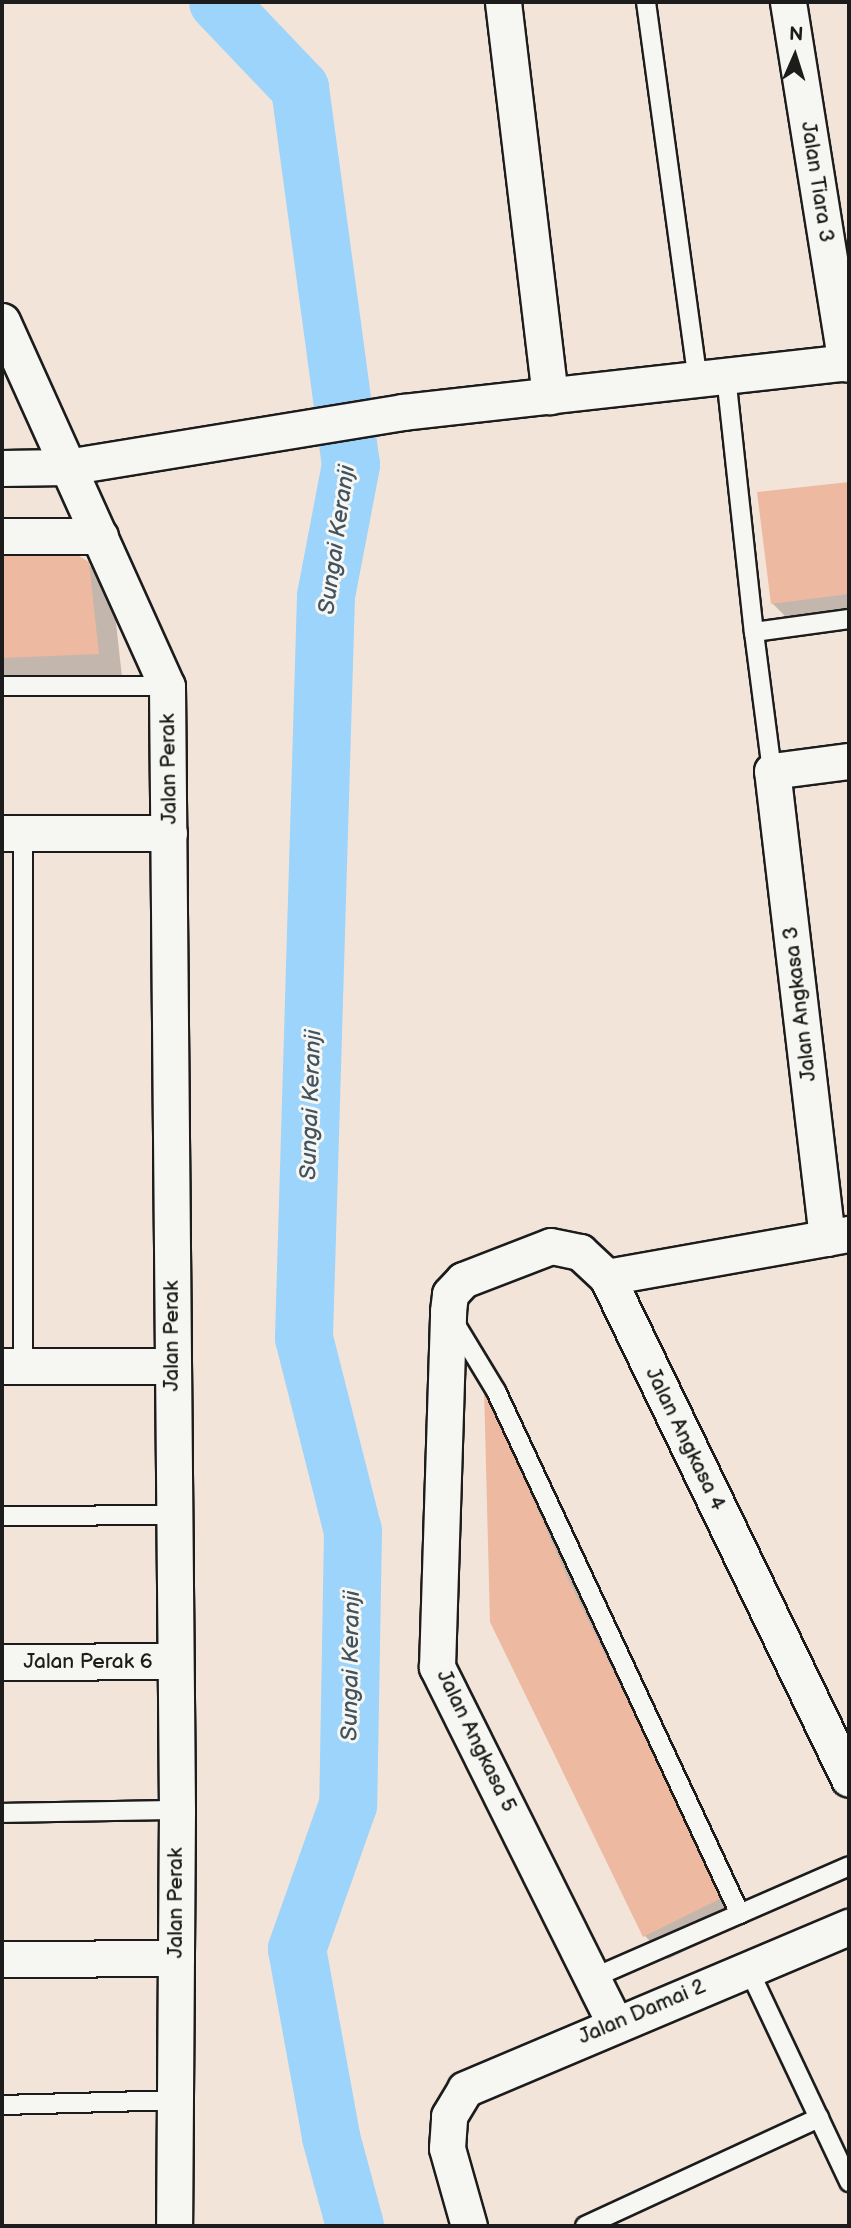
<!DOCTYPE html>
<html>
<head>
<meta charset="utf-8">
<style>
	body { margin:0 }
	#map { position:relative; width:851px; height:2228px; overflow:hidden; background:#f3e4d9; font-family:"Balsamiq Sans",sans-serif }
	div>[style] { position:absolute }
	.shadow>* { inset:0; background:#0003 }
	.river>* { height:58px; margin:-29px; padding:0 29px; transform-origin:29px; border-radius:29px; background:#9cd4fb }
	.building>* { inset:0; background:#edb9a0 }
	.roads { filter:drop-shadow(2px 0 #1c1c1c) drop-shadow(-2px 0 #1c1c1c) drop-shadow(0 2px #1c1c1c) drop-shadow(0 -2px #1c1c1c) }
	.service>* { height:18px; margin:-9px; padding:0 9px; transform-origin:9px; border-radius:9px; background:#f6f6f2 }
	.minor>* { height:35px; margin:-17.5px; padding:0 17.5px; transform-origin:17.5px; border-radius:17.5px; background:#f6f6f2 }
	span { translate:-50% -50%; white-space:nowrap; text-align:center; line-height:1.15; -webkit-text-stroke:6px #f6f6f2; paint-order:stroke }
	.street-label { font-size:21px; color:#1c1c1c }
	.water-label { font-size:23px; color:#42535f; font-style:italic }
	.frame { position:absolute; inset:0; border:4px solid #1c1c1c; pointer-events:none }
	.north { position:absolute; left:760px; top:21px; width:70px; height:70px; -webkit-text-stroke:5px #f6f6f2; paint-order:stroke; rotate:3deg; font-size:19px; font-weight:700; line-height:28px; text-align:center; color:#1c1c1c }
	.north::after { content:''; display:block; margin:auto; width:24px; height:32px; background:#1c1c1c; clip-path:polygon(50% 0,100% 100%,50% 72%,0 100%) }
</style>
</head>
<body>
<div id="map">
	<div class="shadow">
		<i style="clip-path:polygon(849px 484px,849px 620px,796px 627px,773px 604px,759px 494px)"></i>
		<i style="clip-path:polygon(2px 552px,88px 564px,112px 587px,122px 677px,2px 681px)"></i>
		<i style="clip-path:polygon(486px 1392px,507px 1413px,746px 1921px,668px 1959px,645px 1936px)"></i>
	</div>
	<div class="river">
		<i style="left:218px;top:2px;width:119px;rotate:46.4deg"></i>
		<i style="left:300px;top:88px;width:380px;rotate:82.3deg"></i>
		<i style="left:351px;top:465px;width:133px;rotate:100.8deg"></i>
		<i style="left:326px;top:596px;width:742px;rotate:91.7deg"></i>
		<i style="left:304px;top:1338px;width:199px;rotate:75.8deg"></i>
		<i style="left:353px;top:1531px;width:274px;rotate:91deg"></i>
		<i style="left:348px;top:1805px;width:153px;rotate:109.5deg"></i>
		<i style="left:297px;top:1949px;width:191px;rotate:79.7deg"></i>
		<i style="left:331px;top:2137px;width:92px;rotate:74.9deg"></i>
	</div>
	<div class="building">
		<i style="clip-path:polygon(849px 482px,849px 594px,771px 604px,757px 492px)"></i>
		<i style="clip-path:polygon(2px 550px,69px 550px,89px 562px,99px 654px,2px 658px)"></i>
		<i style="clip-path:polygon(484px 1388px,570px 1583px,724px 1897px,643px 1937px,490px 1622px)"></i>
	</div>
	<div class="roads">
		<div class="service">
			<i style="left:646px;top:2px;width:382px;rotate:82.2deg"></i>
			<i style="left:726px;top:376px;width:258px;rotate:83.8deg"></i>
			<i style="left:2px;top:686px;width:165px"></i>
			<i style="left:772px;top:771px;width:140px;rotate:-97.4deg"></i>
			<i style="left:754px;top:632px;width:96px;rotate:-7.8deg"></i>
			<i style="left:453px;top:1320px;width:83px;rotate:58.8deg"></i>
			<i style="left:496px;top:1391px;width:577px;rotate:64.99deg"></i>
			<i style="left:23px;top:1366px;width:533px;rotate:-90deg"></i>
			<i style="left:2px;top:1516px;width:171px;rotate:-0.3deg"></i>
			<i style="left:2px;top:1813px;width:175px;rotate:-1deg"></i>
			<i style="left:748px;top:1968px;width:237px;rotate:64.7deg"></i>
			<i style="left:593px;top:1978px;width:279px;rotate:-23.6deg"></i>
			<i style="left:2px;top:2105px;width:174px;rotate:-1.6deg"></i>
			<i style="left:585px;top:2226px;width:258px;rotate:-24.8deg"></i>
		</div>
		<div class="minor">
			<i style="left:503px;top:2px;width:397px;rotate:83.2deg"></i>
			<i style="left:788px;top:2px;width:366px;rotate:80.9deg"></i>
			<i style="left:2px;top:321px;width:401px;rotate:65.7deg"></i>
			<i style="left:167px;top:686px;width:1124px;rotate:89.49deg"></i>
			<i style="left:177px;top:1810px;width:416px;rotate:90.4deg"></i>
			<i style="left:2px;top:468px;width:65px;rotate:-0.9deg"></i>
			<i style="left:67px;top:467px;width:340px;rotate:-9.3deg"></i>
			<i style="left:403px;top:412px;width:449px;rotate:-6.4deg"></i>
			<i style="left:2px;top:536px;width:98px"></i>
			<i style="left:2px;top:833px;width:167px"></i>
			<i style="left:827px;top:1238px;width:470px;rotate:-96.7deg"></i>
			<i style="left:772px;top:771px;width:78px;rotate:-7.4deg"></i>
			<i style="left:607px;top:1277px;width:246px;rotate:-10.1deg"></i>
			<i style="left:2px;top:1366px;width:170px"></i>
			<i style="left:2px;top:1662px;width:172px;rotate:-0.3deg"></i>
			<i style="left:2px;top:1959px;width:174px;rotate:-0.3deg"></i>
			<i style="left:614px;top:2022px;width:397px;rotate:-116.5deg"></i>
			<i style="left:437px;top:1667px;width:356px;rotate:-88.2deg"></i>
			<i style="left:448px;top:1311px;width:17px;rotate:-83deg"></i>
			<i style="left:450px;top:1294px;width:19px;rotate:-47deg"></i>
			<i style="left:463px;top:1280px;width:94px;rotate:-21.1deg"></i>
			<i style="left:551px;top:1246px;width:30px;rotate:12deg"></i>
			<i style="left:580px;top:1252px;width:37px;rotate:43deg"></i>
			<i style="left:607px;top:1277px;width:557px;rotate:64.26deg"></i>
			<i style="left:469px;top:2226px;width:81px;rotate:-105.8deg"></i>
			<i style="left:447px;top:2148px;width:32px;rotate:-86deg"></i>
			<i style="left:449px;top:2116px;width:31px;rotate:-59deg"></i>
			<i style="left:465px;top:2089px;width:417px;rotate:-22.9deg"></i>
		</div>
	</div>
	<div class="street-label">
		<span style="left:817px;top:182px;rotate:81deg">Jalan Tiara 3</span>
		<span style="left:169px;top:769px;rotate:-91deg">Jalan Perak</span>
		<span style="left:800px;top:1004px;rotate:-97deg">Jalan Angkasa 3</span>
		<span style="left:172px;top:1336px;rotate:-90deg">Jalan Perak</span>
		<span style="left:685px;top:1439px;rotate:64deg">Jalan Angkasa 4</span>
		<span style="left:88px;top:1662px">Jalan Perak 6</span>
		<span style="left:476px;top:1741px;rotate:64deg">Jalan Angkasa 5</span>
		<span style="left:176px;top:1903px;rotate:-90deg">Jalan Perak</span>
		<span style="left:642px;top:2012px;rotate:-23deg">Jalan Damai 2</span>
	</div>
	<div class="water-label">
		<span style="left:337px;top:540px;rotate:-82deg">Sungai Keranji</span>
		<span style="left:311px;top:1105px;rotate:-88deg">Sungai Keranji</span>
		<span style="left:351px;top:1666px;rotate:-89deg">Sungai Keranji</span>
	</div>
	<div class="frame"></div>
	<div class="north">N</div>
</div>
</body>
</html>
